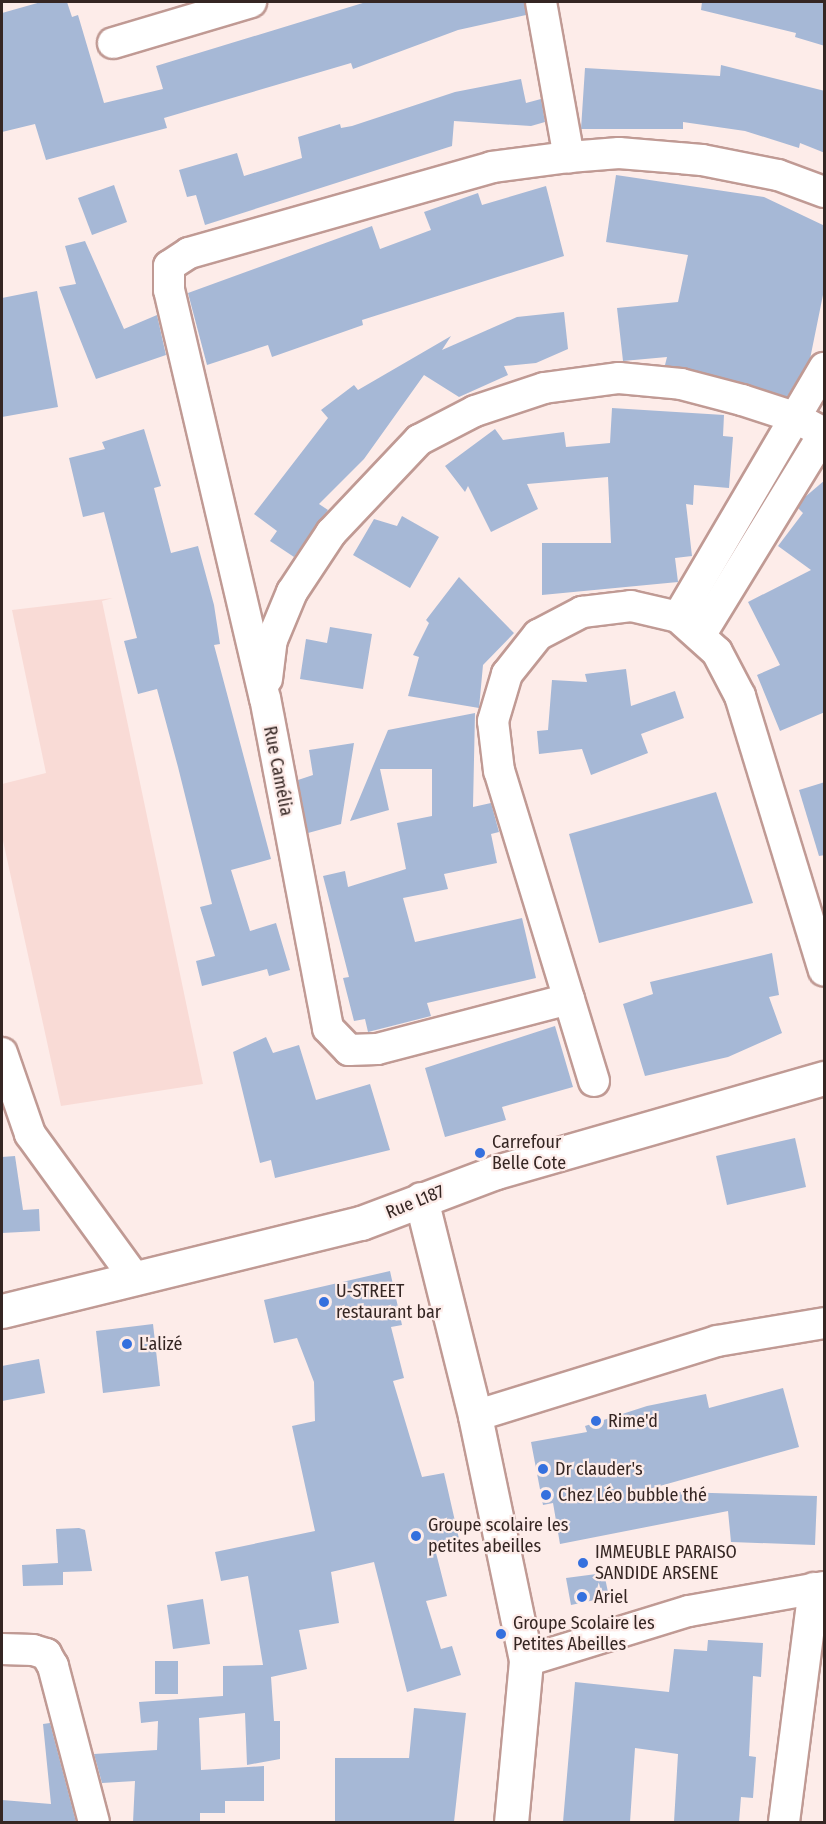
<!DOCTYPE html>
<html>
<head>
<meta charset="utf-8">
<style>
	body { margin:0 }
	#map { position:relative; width:826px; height:1824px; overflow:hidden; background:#fdece9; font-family:"Fira Sans Condensed",sans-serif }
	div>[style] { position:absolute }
	.built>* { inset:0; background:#f9dbd6 }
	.building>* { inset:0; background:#a6b8d6 }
	.roads { filter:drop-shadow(2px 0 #c09a94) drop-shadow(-2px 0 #c09a94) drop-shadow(0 2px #c09a94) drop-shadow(0 -2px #c09a94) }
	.street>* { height:30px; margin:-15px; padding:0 15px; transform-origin:15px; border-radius:15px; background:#fff }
	.secondary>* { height:33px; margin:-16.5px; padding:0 16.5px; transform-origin:16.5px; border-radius:16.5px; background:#fff }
	.dots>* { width:16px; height:16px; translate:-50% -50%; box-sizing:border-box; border:3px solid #fdece9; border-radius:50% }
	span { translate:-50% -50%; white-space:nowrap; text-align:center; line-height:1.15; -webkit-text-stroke:4.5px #fdece9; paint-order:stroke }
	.street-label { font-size:18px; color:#352623 }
	.poi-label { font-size:18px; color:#352623 }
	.left { translate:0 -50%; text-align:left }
	.frame { position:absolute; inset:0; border:3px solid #352623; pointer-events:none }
</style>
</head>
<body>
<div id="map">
	<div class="built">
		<i style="clip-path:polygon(113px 598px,102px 601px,203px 1084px,61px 1106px,2px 836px,2px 784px,46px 773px,12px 610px)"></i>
	</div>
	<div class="building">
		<i style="clip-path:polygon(41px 2px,67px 2px,72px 17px,78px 15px,104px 103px,163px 89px,156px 66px,366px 2px,524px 2px,526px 15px,458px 30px,353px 69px,351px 63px,164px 118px,167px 128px,46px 160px,35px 124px,2px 132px,2px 13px)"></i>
		<i style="clip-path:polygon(702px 2px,825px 2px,825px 46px,795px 37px,796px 33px,701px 10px)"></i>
		<i style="clip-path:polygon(721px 65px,825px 91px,825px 153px,800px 143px,799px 148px,745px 131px,683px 122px,683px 129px,581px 129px,585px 68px,720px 76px)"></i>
		<i style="clip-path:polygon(521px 79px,526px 103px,541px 99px,545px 122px,531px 126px,454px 121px,452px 146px,205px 225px,196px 195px,187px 197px,179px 170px,237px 153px,244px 176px,302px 158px,298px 137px,340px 124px,341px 128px,352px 126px,455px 92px)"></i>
		<i style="clip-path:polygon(616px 175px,764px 197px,825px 226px,825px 285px,810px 359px,787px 397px,665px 365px,667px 357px,623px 361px,617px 308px,678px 302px,688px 255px,606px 242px)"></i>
		<i style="clip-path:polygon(114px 185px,127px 222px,92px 235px,78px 198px)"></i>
		<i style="clip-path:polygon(546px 186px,564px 256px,362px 320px,363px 325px,272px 357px,268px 345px,207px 365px,188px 293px,372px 226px,380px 249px,431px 230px,424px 212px,478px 193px,482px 205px)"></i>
		<i style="clip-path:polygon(85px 241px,124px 329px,157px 315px,166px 355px,96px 379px,59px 287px,76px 284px,65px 246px)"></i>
		<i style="clip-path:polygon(37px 291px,58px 407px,2px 417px,2px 298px)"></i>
		<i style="clip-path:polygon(564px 312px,568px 349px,536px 363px,504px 366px,508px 375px,459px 397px,424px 375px,364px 459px,319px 504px,328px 510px,294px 557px,270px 541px,277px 531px,254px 514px,328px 418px,321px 410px,354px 385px,358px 390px,451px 336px,442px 350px,517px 317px)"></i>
		<i style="clip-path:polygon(612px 408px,724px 415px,723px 436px,733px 437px,729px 488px,694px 485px,693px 505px,686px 504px,692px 556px,675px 558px,678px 582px,542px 595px,542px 543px,611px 543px,608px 477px,527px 484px,538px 509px,491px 532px,468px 486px,465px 492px,445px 466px,495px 429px,503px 440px,564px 432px,566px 447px,610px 443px)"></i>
		<i style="clip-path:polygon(144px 429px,161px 486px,154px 488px,171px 553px,198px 546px,214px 605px,220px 644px,214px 645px,271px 859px,231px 870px,250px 931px,276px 923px,290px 970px,269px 976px,267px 969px,202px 986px,196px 961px,215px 956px,200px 907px,212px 904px,178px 767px,157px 689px,138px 694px,124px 641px,137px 638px,104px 512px,83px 517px,69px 458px,105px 449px,102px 442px)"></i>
		<i style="clip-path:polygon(825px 480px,825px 712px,780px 731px,757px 675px,780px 665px,748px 602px,811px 570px,778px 546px,803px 513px,798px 508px,805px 497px)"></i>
		<i style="clip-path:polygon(402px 516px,439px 537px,410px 588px,353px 555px,374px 519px,397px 526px)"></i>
		<i style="clip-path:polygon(459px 577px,514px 633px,483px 665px,479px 708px,408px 696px,419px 657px,413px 655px,429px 623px,426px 620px)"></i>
		<i style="clip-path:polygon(330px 627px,372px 634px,363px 689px,300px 679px,306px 639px,327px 643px)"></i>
		<i style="clip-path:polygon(626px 669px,631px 706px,675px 691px,684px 718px,641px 734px,648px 753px,591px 775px,582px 749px,539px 754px,537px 731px,548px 730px,552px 680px,587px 682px,585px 674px)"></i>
		<i style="clip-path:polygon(475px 713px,473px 807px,491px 803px,499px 832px,491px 834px,497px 863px,444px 874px,448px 889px,403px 898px,415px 942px,522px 918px,536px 978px,427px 1003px,431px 1016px,368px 1032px,365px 1019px,354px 1021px,343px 978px,349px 977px,323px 876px,345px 871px,348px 887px,406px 869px,397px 823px,432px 816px,432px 769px,380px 769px,389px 810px,350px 821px,388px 730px)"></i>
		<i style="clip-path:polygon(354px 743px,341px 824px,308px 833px,298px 780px,313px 775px,309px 750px)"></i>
		<i style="clip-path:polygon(825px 782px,825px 855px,819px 856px,799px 790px)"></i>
		<i style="clip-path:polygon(716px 792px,753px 903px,599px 943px,569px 834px)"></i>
		<i style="clip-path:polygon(772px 953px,779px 995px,769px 997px,782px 1033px,728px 1057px,645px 1076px,623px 1004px,653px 994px,650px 982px)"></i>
		<i style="clip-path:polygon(555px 1026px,573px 1087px,502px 1107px,506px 1120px,445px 1137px,425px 1068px)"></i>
		<i style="clip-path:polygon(266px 1037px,273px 1053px,299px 1045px,316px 1100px,370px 1084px,390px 1150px,275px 1178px,271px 1160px,260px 1163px,233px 1052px)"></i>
		<i style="clip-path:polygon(795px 1138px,806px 1187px,727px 1205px,716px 1156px)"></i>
		<i style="clip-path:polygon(15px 1156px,23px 1210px,39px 1209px,40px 1231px,2px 1233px,2px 1157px)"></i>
		<i style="clip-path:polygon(390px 1271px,402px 1325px,391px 1327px,404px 1378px,393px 1381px,422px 1477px,444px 1473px,460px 1543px,435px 1549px,447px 1596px,426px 1601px,441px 1649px,452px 1646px,461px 1675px,407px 1692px,374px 1562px,331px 1572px,339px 1623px,299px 1630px,307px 1669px,271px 1677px,274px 1721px,280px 1721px,280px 1759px,247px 1765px,245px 1713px,199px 1718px,201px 1770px,264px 1766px,264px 1801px,225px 1801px,225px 1813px,200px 1813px,200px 1822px,133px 1822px,135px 1781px,102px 1783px,94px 1754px,157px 1750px,158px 1721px,141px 1723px,139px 1702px,223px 1696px,223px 1666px,263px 1665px,248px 1576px,221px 1581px,215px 1552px,315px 1531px,292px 1426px,315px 1421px,314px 1382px,297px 1338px,274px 1343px,264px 1300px)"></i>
		<i style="clip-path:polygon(153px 1324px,160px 1386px,103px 1393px,96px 1331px)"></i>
		<i style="clip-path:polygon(39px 1359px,45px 1393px,2px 1401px,2px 1366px)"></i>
		<i style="clip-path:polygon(783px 1388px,799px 1447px,642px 1491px,817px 1496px,815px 1545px,731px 1542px,728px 1511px,560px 1544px,553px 1503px,543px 1505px,531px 1442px,587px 1432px,585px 1426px,647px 1406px,706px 1394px,709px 1408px)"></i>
		<i style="clip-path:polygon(79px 1528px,85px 1530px,92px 1571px,63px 1572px,63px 1585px,23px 1586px,22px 1565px,58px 1563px,56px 1529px)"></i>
		<i style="clip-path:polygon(604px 1573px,609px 1597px,571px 1605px,566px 1578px)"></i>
		<i style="clip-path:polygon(203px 1599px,210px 1644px,173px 1649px,167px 1605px)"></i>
		<i style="clip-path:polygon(708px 1640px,763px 1643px,761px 1677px,753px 1676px,749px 1756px,756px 1757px,753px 1798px,741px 1797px,739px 1822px,674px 1822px,678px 1754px,635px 1748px,630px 1822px,563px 1822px,575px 1682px,669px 1692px,674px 1649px,707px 1651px)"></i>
		<i style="clip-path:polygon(155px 1661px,178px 1661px,178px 1694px,155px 1694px)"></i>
		<i style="clip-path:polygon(414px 1708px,466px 1713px,454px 1822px,335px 1822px,335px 1758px,409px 1758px)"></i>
		<i style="clip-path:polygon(50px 1723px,76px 1822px,2px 1822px,2px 1800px,51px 1804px,43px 1724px)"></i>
	</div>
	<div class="roads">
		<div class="street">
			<i style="left:541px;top:2px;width:158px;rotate:79.8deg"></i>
			<i style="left:113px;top:43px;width:144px;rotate:-16.5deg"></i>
			<i style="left:678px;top:617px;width:289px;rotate:-59.6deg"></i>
			<i style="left:701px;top:634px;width:236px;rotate:-58.5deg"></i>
			<i style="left:267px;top:679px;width:39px;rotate:-83deg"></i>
			<i style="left:272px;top:640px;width:52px;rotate:-67.4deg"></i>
			<i style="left:292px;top:592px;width:71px;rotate:-56.5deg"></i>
			<i style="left:331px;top:533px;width:128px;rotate:-46.6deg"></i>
			<i style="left:419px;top:440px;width:63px;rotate:-27.4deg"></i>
			<i style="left:475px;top:411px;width:73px;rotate:-18.4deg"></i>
			<i style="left:544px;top:388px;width:76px;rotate:-7.6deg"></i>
			<i style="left:619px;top:378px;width:62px;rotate:5.5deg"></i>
			<i style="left:681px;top:384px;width:63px;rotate:14.7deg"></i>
			<i style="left:742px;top:400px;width:55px;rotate:18.1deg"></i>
			<i style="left:794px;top:417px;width:34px;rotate:28deg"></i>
			<i style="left:569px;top:999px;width:198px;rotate:165.4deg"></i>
			<i style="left:377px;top:1049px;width:28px;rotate:178deg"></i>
			<i style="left:349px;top:1050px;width:30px;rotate:-134deg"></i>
			<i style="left:328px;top:1028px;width:335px;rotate:-100.8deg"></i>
			<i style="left:265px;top:699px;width:420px;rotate:-103.2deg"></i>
			<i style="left:169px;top:290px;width:24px;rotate:-90deg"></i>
			<i style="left:169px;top:266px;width:24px;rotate:-33deg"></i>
			<i style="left:189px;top:253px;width:315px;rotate:-15.8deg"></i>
			<i style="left:492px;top:167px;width:78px;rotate:-7.4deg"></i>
			<i style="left:569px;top:157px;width:50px;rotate:-4.6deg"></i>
			<i style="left:619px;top:153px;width:83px;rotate:4.8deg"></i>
			<i style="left:702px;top:160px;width:77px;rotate:11.2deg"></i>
			<i style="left:778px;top:175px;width:49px;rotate:20.3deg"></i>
			<i style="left:2px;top:1053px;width:86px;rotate:70.9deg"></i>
			<i style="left:30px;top:1134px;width:180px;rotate:54deg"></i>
			<i style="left:594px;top:1081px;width:324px;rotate:-107deg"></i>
			<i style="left:499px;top:771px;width:50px;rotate:-96.8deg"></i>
			<i style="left:493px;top:721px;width:49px;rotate:-73.4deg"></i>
			<i style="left:507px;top:674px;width:50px;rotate:-51.5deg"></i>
			<i style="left:538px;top:635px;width:50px;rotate:-27.6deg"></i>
			<i style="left:582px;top:612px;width:49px;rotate:-7deg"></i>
			<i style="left:631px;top:606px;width:48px;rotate:13.2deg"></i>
			<i style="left:678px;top:617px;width:52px;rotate:41.9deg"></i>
			<i style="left:717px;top:652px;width:50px;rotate:62.4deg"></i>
			<i style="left:740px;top:696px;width:287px;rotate:73deg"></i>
			<i style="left:475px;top:1416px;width:253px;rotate:-17.2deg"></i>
			<i style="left:717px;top:1341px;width:109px;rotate:-9.5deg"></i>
			<i style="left:2px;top:1649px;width:31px;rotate:2deg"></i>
			<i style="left:33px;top:1650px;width:14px;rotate:17deg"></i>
			<i style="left:46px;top:1654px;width:14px;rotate:60deg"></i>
			<i style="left:53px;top:1666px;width:161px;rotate:75.3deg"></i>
			<i style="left:526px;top:1661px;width:170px;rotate:-17.1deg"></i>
			<i style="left:689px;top:1611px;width:137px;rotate:-10.1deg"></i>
			<i style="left:784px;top:1822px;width:236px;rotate:-82.7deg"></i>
		</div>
		<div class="secondary">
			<i style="left:421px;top:1199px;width:224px;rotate:76deg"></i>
			<i style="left:475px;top:1416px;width:250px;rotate:78.2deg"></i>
			<i style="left:526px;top:1661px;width:162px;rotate:95.3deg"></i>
			<i style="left:2px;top:1311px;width:370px;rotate:-13.8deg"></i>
			<i style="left:361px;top:1223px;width:144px;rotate:-20.7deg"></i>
			<i style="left:496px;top:1172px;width:341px;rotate:-16deg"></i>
		</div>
	</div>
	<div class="dots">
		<i style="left:480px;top:1153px;background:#3570de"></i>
		<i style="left:324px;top:1302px;background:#3570de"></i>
		<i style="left:127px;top:1344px;background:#3570de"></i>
		<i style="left:596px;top:1421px;background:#3570de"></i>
		<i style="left:543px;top:1469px;background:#3570de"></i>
		<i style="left:546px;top:1495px;background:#3570de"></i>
		<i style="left:416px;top:1536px;background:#3570de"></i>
		<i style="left:583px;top:1563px;background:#3570de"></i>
		<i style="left:582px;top:1597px;background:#3570de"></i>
		<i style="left:501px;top:1634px;background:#3570de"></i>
	</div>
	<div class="street-label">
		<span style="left:278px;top:771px;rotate:79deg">Rue Camélia</span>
		<span style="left:415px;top:1202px;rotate:-22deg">Rue L187</span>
	</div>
	<div class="poi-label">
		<span class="left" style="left:492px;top:1153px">Carrefour<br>Belle Cote</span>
		<span class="left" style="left:336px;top:1302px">U-STREET<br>restaurant bar</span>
		<span class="left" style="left:139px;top:1344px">L'alizé</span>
		<span class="left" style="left:608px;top:1421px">Rime'd</span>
		<span class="left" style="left:555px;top:1469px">Dr clauder's</span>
		<span class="left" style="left:558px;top:1495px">Chez Léo bubble thé</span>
		<span class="left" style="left:428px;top:1536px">Groupe scolaire les<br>petites abeilles</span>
		<span class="left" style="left:595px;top:1563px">IMMEUBLE PARAISO<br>SANDIDE ARSENE</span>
		<span class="left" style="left:594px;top:1597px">Ariel</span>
		<span class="left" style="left:513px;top:1634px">Groupe Scolaire les<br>Petites Abeilles</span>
	</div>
	<div class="frame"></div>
</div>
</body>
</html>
